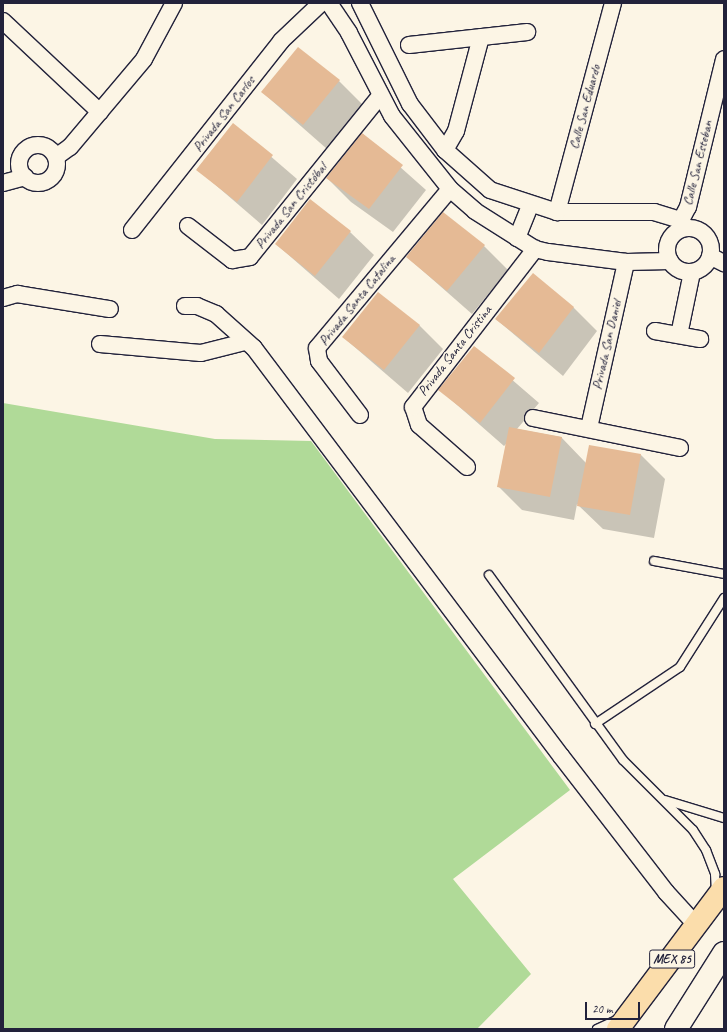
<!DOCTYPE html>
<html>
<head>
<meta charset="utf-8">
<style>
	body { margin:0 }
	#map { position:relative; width:727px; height:1032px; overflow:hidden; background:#fcf5e5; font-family:Caveat,sans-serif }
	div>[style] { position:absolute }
	.green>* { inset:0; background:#b0da98 }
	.shadow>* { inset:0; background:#0003 }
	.building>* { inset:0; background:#e5ba95 }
	.roads { filter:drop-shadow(1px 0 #22223b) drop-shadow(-1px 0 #22223b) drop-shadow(0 1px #22223b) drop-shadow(0 -1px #22223b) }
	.service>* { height:8px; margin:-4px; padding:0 4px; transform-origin:4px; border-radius:4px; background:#fcf5e5 }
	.minor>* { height:16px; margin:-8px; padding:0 8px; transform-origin:8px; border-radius:8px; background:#fcf5e5 }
	.minor>.ring { margin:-8px; padding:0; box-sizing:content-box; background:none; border:16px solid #fcf5e5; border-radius:50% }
	.secondary>* { height:22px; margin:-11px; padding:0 11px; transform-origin:11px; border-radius:11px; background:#fcf5e5 }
	.motorway>* { height:22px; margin:-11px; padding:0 11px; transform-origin:11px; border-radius:11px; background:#fbddab }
	span { translate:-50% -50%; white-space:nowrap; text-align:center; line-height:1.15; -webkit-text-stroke:3.5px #fcf5e5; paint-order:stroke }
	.shield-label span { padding:1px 3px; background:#fcf5e5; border:1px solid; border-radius:3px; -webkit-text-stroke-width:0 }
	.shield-label { font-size:13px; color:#22223b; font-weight:700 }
	.street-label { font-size:14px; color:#22223b }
	.frame { position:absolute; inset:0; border:4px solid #22223b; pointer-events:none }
	.scale { position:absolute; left:585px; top:1002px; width:55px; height:18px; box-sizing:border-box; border:2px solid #22223b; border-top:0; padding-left:5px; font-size:12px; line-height:14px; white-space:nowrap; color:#22223b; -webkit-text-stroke:3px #fcf5e5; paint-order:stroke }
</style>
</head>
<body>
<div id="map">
	<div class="green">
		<i style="clip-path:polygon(3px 403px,215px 439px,311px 441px,570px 790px,453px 879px,531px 974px,477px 1029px,3px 1029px)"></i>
	</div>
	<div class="shadow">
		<i style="clip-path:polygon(339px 81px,363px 105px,327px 149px,262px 92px)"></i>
		<i style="clip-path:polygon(233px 124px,297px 179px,262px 225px,197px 169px)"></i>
		<i style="clip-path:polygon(363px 134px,426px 190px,393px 232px,351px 202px,327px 178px)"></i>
		<i style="clip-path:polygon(350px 232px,374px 255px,339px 299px,276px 244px)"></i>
		<i style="clip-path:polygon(484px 246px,508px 270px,472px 314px,407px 257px)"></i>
		<i style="clip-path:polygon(573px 307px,597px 331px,563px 376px,496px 319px)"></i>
		<i style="clip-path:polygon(419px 325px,443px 349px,408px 393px,343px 337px)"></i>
		<i style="clip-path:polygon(474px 347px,539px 403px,517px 429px,561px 437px,586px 463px,641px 455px,665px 479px,654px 538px,603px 529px,577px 504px,574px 520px,522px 510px,498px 486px,507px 443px,504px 446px,440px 390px)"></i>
	</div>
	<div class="building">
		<i style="clip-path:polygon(298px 47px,340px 80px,303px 125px,261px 92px)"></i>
		<i style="clip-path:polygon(233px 123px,273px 155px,237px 202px,196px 170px)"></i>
		<i style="clip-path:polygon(362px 133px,403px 165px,369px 209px,326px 178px)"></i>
		<i style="clip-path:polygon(310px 199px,351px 231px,315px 276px,275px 244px)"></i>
		<i style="clip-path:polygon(443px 212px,485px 245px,447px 291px,406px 257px)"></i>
		<i style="clip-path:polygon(533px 273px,574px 307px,539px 353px,495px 319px)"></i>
		<i style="clip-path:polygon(378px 292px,420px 325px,384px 370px,342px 337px)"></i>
		<i style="clip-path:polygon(474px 346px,515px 378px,480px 423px,438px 390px)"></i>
		<i style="clip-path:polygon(509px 427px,562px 437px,550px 497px,497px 487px)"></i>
		<i style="clip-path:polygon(589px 445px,641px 454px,630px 515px,577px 506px)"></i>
	</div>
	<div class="roads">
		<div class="service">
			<i style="left:654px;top:561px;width:71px;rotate:10.5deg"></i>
			<i style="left:489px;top:575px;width:228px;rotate:54.1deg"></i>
			<i style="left:623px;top:760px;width:99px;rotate:45deg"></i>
			<i style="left:693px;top:830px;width:24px;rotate:57deg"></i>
			<i style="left:706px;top:850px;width:26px;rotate:69deg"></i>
			<i style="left:715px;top:874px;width:17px;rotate:87deg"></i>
			<i style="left:595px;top:724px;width:102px;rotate:-33.8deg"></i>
			<i style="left:680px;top:667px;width:82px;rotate:-57.5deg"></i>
			<i style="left:665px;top:800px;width:62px;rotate:17deg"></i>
			<i style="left:597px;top:1029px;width:23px;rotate:-25deg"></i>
		</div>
		<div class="minor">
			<i style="left:329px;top:3px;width:36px;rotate:56deg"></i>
			<i style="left:349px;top:33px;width:93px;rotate:62.6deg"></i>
			<i style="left:392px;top:116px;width:93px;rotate:51.5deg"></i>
			<i style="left:450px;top:189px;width:33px;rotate:41deg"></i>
			<i style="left:475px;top:211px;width:71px;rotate:32.3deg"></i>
			<i style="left:535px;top:249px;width:13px;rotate:13deg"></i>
			<i style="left:548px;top:252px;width:79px;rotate:7.3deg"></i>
			<i style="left:626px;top:262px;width:44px;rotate:-1.3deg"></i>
			<i style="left:360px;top:3px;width:113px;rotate:63.7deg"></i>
			<i style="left:410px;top:104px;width:58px;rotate:52.7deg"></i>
			<i style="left:445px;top:150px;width:60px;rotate:41.6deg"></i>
			<i style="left:490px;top:190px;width:71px;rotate:18.2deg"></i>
			<i style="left:557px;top:212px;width:97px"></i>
			<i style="left:654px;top:212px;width:28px;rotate:17deg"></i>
			<i style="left:681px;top:220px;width:9px;rotate:58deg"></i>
			<i style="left:3px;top:21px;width:133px;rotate:43.2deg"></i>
			<i style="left:409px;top:45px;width:119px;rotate:-6.3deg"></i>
			<i class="ring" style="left:19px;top:145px;width:22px;height:22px"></i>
			<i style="left:445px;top:150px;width:22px;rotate:-60deg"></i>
			<i style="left:456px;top:131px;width:97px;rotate:-75.1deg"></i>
			<i style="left:56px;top:157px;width:17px;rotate:-36deg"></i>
			<i style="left:70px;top:147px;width:115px;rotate:-49.9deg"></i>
			<i style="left:144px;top:59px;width:64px;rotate:-61.8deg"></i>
			<i style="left:3px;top:183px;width:23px;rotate:-15deg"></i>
			<i style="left:557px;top:212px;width:216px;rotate:-75deg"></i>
			<i style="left:681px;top:220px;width:15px;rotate:-62deg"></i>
			<i style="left:688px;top:207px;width:152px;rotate:-76.3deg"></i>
			<i style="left:188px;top:226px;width:56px;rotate:37.7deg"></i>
			<i style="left:232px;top:260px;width:18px;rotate:-9deg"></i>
			<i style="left:250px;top:257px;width:207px;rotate:-51.1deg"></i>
			<i class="ring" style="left:667px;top:228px;width:28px;height:28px"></i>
			<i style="left:132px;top:230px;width:241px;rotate:-51.7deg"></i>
			<i style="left:281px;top:41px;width:55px;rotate:-43.5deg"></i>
			<i style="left:517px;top:238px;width:35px;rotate:-68deg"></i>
			<i style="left:710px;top:256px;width:16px;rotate:27deg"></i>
			<i style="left:3px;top:298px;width:15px;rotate:-16deg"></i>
			<i style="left:17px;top:294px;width:94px;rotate:9.2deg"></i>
			<i style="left:185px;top:306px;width:12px"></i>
			<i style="left:197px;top:306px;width:21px;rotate:23deg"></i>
			<i style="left:216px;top:314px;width:51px;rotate:41.8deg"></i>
			<i style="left:254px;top:348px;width:511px;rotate:53.04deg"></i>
			<i style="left:561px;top:756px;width:172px;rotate:52.3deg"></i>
			<i style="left:666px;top:892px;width:46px;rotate:47.6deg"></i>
			<i style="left:655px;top:331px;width:46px;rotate:10.1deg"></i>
			<i style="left:679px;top:335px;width:64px;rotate:-78.3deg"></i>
			<i style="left:100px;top:344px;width:101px;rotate:5.1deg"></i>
			<i style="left:201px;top:353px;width:44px;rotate:-14.3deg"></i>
			<i style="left:360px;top:415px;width:68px;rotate:-127.2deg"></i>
			<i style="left:319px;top:361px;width:13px;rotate:-99deg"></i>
			<i style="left:317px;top:348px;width:207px;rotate:-50.1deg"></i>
			<i style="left:533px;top:418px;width:150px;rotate:11.5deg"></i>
			<i style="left:589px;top:428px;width:170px;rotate:-77.4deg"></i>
			<i style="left:467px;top:467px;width:64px;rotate:-138.8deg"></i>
			<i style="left:419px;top:425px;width:19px;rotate:-108deg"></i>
			<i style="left:413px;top:407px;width:200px;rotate:-52.3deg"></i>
		</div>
		<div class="secondary">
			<i style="left:676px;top:1029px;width:90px;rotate:-57.7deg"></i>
		</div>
		<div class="motorway">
			<i style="left:618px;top:1029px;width:176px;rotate:-53.1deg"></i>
		</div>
	</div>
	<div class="shield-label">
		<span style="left:672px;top:959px">MEX 85</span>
	</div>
	<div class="street-label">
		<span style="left:585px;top:107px;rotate:-75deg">Calle San Eduardo</span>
		<span style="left:224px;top:114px;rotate:-52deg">Privada San Carlos</span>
		<span style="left:698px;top:163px;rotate:-76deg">Calle San Esteban</span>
		<span style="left:291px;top:206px;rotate:-51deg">Privada San Cristóbal</span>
		<span style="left:357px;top:300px;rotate:-51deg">Privada Santa Catalina</span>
		<span style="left:607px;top:345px;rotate:-77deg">Privada San Daniel</span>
		<span style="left:455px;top:351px;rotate:-52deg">Privada Santa Cristina</span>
	</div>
	<div class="frame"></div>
	<div class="scale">20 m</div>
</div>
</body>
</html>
